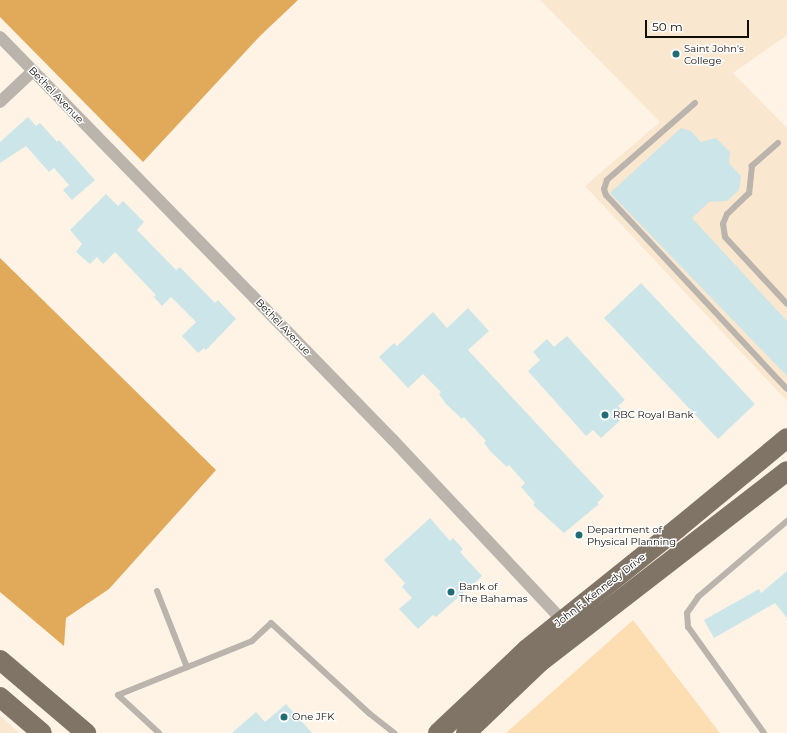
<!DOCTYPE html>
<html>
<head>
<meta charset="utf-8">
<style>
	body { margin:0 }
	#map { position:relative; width:787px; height:733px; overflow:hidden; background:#fef3e5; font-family:Montserrat,sans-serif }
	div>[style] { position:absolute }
	.built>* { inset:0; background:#fae7cf }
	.green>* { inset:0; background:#fdddb2 }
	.forest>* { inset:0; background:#e1aa5b }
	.building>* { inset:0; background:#cce5e9 }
	.service>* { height:6px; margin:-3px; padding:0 3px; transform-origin:3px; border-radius:3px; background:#bab4ac }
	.minor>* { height:12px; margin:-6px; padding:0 6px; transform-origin:6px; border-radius:6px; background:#bab4ac }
	.trunk>* { height:20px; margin:-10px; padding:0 10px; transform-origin:10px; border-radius:10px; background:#7f7466 }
	.dots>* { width:11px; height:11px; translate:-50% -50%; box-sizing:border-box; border:2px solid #fff; border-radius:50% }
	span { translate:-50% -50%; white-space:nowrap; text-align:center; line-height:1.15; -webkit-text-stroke:3px #fff; paint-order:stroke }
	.poi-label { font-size:10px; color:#110d07 }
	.left { translate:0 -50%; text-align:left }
	.street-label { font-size:10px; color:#110d07 }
	.scale { position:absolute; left:645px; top:20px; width:104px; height:18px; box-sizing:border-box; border:2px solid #110d07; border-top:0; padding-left:5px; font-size:12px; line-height:14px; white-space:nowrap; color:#110d07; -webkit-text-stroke:3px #fff; paint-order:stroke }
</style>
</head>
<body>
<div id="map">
	<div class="built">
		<i style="clip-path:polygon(540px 0,787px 0,787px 35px,733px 73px,787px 128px,787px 401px,585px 186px,660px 122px)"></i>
		<i style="clip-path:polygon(0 716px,4px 719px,19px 733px,0 733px)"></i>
	</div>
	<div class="green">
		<i style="clip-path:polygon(633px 620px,720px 733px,506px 733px)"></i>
	</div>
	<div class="forest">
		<i style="clip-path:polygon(0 0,298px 0,260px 36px,143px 162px,0 17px)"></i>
		<i style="clip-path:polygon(0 258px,216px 470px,109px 589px,66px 618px,64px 646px,0 592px)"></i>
	</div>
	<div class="building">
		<i style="clip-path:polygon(28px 117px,36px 126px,40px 123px,57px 142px,59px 140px,95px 180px,72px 200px,63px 190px,69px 185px,54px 168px,49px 172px,26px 146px,0 163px,0 142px)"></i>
		<i style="clip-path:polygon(681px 128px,691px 131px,701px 142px,716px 138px,730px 152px,729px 163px,741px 176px,739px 190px,727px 201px,709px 202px,692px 218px,787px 321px,787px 376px,610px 193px)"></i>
		<i style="clip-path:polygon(106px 194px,118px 206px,123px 201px,144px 222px,137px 230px,176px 270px,180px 267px,215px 303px,218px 300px,236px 319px,206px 350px,204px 348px,198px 353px,182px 336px,196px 322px,171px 297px,162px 306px,154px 297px,156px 295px,115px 252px,103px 264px,97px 257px,90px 264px,76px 252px,82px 244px,70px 230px)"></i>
		<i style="clip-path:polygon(641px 283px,755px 404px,718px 439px,604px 318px)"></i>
		<i style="clip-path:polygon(468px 308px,489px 331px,468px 350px,604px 496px,597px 503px,599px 504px,564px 533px,533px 505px,535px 503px,521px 487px,525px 483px,509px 465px,507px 467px,491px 452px,484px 443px,486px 441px,464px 417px,462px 419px,446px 404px,439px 394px,441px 392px,423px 374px,408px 388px,379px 357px,394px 343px,397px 346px,433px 312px,447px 328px)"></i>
		<i style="clip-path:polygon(567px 336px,625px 400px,618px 406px,626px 415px,601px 438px,593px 430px,586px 436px,528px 371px,540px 360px,533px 352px,547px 339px,554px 347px)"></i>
		<i style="clip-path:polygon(430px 518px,450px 541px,453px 538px,463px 549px,460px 552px,482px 576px,436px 617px,433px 615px,418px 629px,399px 609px,412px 598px,402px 587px,405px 583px,384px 560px)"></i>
		<i style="clip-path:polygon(787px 571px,787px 618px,775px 603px,714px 638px,704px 620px,759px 589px,761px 593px)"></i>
		<i style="clip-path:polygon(286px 704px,312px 733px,232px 733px,256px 712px,265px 722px)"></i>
	</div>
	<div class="service">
		<i style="left:695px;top:103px;width:117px;rotate:138.8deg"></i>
		<i style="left:607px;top:180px;width:9px;rotate:108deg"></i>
		<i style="left:604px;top:189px;width:6px;rotate:72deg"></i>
		<i style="left:606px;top:195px;width:265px;rotate:47deg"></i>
		<i style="left:778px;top:143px;width:35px;rotate:139deg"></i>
		<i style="left:752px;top:166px;width:27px;rotate:96deg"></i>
		<i style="left:749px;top:193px;width:30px;rotate:136deg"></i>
		<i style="left:727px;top:214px;width:11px;rotate:112deg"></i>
		<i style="left:723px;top:224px;width:13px;rotate:81deg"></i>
		<i style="left:725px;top:237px;width:91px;rotate:47.2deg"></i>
		<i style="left:157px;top:591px;width:82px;rotate:68.5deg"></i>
		<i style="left:159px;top:733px;width:56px;rotate:-137.2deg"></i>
		<i style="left:118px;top:695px;width:144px;rotate:-21.9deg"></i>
		<i style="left:252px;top:641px;width:26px;rotate:-43deg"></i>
		<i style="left:271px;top:623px;width:134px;rotate:42.6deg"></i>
		<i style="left:370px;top:714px;width:31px;rotate:38deg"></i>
		<i style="left:764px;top:733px;width:130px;rotate:-125.6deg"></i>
		<i style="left:688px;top:627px;width:14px;rotate:-94deg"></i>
		<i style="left:687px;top:613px;width:19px;rotate:-55deg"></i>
		<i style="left:698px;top:597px;width:117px;rotate:-40.5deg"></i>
	</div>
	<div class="minor">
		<i style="left:0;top:37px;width:563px;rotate:45.72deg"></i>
		<i style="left:393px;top:440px;width:247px;rotate:46.8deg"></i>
		<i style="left:0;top:102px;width:45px;rotate:-43.2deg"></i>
	</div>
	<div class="trunk">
		<i style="left:0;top:660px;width:113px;rotate:40.3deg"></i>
		<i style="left:0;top:697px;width:55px;rotate:40.6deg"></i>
		<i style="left:438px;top:733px;width:122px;rotate:-43.3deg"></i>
		<i style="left:527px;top:649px;width:193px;rotate:-38.7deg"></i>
		<i style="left:678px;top:528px;width:141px;rotate:-39.5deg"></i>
		<i style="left:466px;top:733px;width:103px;rotate:-43.8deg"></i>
		<i style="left:540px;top:662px;width:312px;rotate:-37.7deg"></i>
	</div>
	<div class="dots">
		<i style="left:676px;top:54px;background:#216b74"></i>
		<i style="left:605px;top:415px;background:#216b74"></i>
		<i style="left:579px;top:535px;background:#216b74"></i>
		<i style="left:451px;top:592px;background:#216b74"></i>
		<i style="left:284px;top:717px;background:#216b74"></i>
	</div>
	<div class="poi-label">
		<span class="left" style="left:684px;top:54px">Saint John's<br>College</span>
		<span class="left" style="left:613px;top:415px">RBC Royal Bank</span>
		<span class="left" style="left:587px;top:535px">Department of<br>Physical Planning</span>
		<span class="left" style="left:459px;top:592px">Bank of<br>The Bahamas</span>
		<span class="left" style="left:292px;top:717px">One JFK</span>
	</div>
	<div class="street-label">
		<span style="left:56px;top:95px;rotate:46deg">Bethel Avenue</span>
		<span style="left:283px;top:327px;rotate:46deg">Bethel Avenue</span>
		<span style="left:600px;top:590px;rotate:-38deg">John F. Kennedy Drive</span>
	</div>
	<div class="scale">50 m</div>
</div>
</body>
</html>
